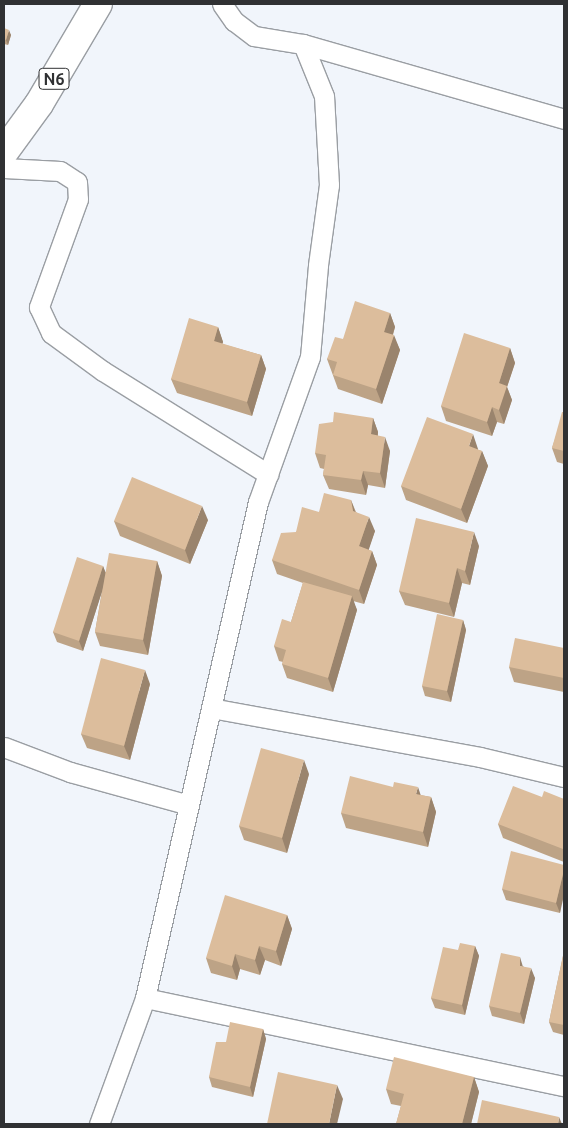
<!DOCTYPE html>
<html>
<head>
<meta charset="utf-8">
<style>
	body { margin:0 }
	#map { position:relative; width:568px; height:1128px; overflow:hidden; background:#f1f5fb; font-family:Ubuntu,sans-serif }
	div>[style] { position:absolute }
	.roads { filter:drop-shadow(1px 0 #9a9ea3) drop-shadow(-1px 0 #9a9ea3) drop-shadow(0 1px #9a9ea3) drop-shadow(0 -1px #9a9ea3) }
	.minor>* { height:19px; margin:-9.5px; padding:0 9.5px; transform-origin:9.5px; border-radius:9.5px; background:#fff }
	.primary>* { height:28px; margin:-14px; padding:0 14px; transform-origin:14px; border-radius:14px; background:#fff }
	.wall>* { inset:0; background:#bda386 }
	.shaded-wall>* { inset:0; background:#9a846d }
	.building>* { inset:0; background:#dcbd9c }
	span { translate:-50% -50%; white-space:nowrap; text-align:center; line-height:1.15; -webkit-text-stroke:4px #fff; paint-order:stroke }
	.shield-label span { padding:1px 4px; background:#fff; border:1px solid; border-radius:4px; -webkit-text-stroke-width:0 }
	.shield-label { font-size:16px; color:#303133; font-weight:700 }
	.frame { position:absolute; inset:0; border:5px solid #303133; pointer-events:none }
</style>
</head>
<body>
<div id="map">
	<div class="roads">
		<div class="minor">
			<i style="left:222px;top:4px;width:21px;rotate:55deg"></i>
			<i style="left:234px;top:21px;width:25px;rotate:37deg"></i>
			<i style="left:254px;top:36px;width:50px;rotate:9.3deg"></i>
			<i style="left:303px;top:44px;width:272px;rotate:16deg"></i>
			<i style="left:4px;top:168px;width:56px;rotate:3.1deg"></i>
			<i style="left:60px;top:171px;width:20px;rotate:33deg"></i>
			<i style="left:77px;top:182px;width:17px;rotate:87deg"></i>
			<i style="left:78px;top:199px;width:115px;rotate:109.9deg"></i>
			<i style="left:39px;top:307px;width:29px;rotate:65deg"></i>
			<i style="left:51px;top:333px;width:64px;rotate:36.2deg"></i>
			<i style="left:103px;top:371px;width:195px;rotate:32deg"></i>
			<i style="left:211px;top:708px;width:273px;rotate:10.3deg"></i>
			<i style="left:480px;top:757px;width:86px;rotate:13.4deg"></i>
			<i style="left:4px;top:747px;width:71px;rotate:20.7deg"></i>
			<i style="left:70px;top:772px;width:123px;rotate:15.5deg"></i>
			<i style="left:145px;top:998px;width:428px;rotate:11.9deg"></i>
			<i style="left:99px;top:1124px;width:134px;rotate:-69.9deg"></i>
			<i style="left:145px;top:998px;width:509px;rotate:-77.17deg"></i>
			<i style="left:258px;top:502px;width:154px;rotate:-70.3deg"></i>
			<i style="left:310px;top:357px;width:92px;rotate:-85deg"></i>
			<i style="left:318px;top:265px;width:81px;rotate:-82.2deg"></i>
			<i style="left:329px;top:185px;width:89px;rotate:-93.2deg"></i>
			<i style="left:324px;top:96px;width:56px;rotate:-112deg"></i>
		</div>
		<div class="primary">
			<i style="left:4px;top:152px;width:59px;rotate:-53.9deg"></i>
			<i style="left:39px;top:104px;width:116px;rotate:-59.5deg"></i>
		</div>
	</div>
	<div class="wall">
		<i style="clip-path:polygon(4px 28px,11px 35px,8px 45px,4px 44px)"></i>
		<i style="clip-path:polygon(390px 313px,395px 327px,393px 335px,400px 350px,382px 404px,338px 389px,327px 359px,343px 339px)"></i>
		<i style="clip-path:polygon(218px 327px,223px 342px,222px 344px,261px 355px,266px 369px,252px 416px,177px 393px,171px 379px)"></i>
		<i style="clip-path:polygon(510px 348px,515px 363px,507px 387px,512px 400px,504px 424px,497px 422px,492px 436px,446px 421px,441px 406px)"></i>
		<i style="clip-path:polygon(564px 412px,564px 464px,557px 462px,552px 448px)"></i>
		<i style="clip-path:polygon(373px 418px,378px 432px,378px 436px,390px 451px,385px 488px,368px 485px,366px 495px,329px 489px,323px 475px,324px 469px,320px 468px,315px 453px)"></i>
		<i style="clip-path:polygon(478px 449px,478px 450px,482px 451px,488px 466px,467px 523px,406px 500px,401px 486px)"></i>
		<i style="clip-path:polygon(351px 500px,356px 512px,375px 531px,368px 550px,372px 551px,377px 565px,364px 604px,353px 601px,357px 610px,333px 692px,287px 678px,282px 664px,283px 662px,279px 661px,274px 646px,291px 622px,303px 583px,277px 574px,272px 560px,296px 532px,319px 512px)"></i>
		<i style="clip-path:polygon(208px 520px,190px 564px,120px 536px,114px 521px)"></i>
		<i style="clip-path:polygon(479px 546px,470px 585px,462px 583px,454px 617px,405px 605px,399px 591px)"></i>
		<i style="clip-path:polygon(157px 561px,162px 576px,148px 655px,100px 646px,95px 632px,102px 591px,83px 651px,57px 642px,53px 632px,103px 566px,105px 572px)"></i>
		<i style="clip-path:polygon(463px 620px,466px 630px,451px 702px,425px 696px,422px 686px)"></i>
		<i style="clip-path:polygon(564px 648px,564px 692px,514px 682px,509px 667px)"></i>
		<i style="clip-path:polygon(150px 684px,130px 760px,87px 748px,81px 734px)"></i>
		<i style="clip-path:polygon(309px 774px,287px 853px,244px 840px,239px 826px)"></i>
		<i style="clip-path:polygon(420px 795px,431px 797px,436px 812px,428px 847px,346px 828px,341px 813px)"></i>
		<i style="clip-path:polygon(542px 797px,564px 799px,564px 862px,503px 838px,498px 824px)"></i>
		<i style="clip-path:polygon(564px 865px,560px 913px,506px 900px,502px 889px)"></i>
		<i style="clip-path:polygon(287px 915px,292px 929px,281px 966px,265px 960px,260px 975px,240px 969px,237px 980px,211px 973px,206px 958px)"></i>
		<i style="clip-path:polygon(475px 946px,479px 956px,465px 1015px,435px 1008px,431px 998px,458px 950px)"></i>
		<i style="clip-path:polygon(564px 951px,564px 1035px,553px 1032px,549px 1022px)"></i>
		<i style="clip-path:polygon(523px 966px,535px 978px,524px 1024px,492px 1016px,489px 1006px)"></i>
		<i style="clip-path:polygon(263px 1029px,266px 1039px,253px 1097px,212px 1087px,209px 1077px,226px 1042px)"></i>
		<i style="clip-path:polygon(474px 1077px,479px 1092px,471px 1124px,396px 1124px,401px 1106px,391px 1104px,386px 1089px)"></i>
	</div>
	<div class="shaded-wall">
		<i style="clip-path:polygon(9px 30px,11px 35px,8px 45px,6px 40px)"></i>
		<i style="clip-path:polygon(390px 313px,395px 327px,389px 346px,384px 332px)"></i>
		<i style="clip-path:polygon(218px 327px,223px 342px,219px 355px,214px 341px)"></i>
		<i style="clip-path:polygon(394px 335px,400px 350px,382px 404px,376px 389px)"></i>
		<i style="clip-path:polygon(510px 348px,515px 363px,507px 387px,512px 400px,504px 424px,499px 410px,499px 383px)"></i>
		<i style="clip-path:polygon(261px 355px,266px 369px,252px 416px,247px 402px)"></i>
		<i style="clip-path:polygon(492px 407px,497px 422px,492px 436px,487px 422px)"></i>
		<i style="clip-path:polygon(373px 418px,378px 432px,376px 449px,371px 434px)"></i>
		<i style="clip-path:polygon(473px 434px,478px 449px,474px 460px,469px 446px)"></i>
		<i style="clip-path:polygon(385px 437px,390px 451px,385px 488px,380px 473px)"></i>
		<i style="clip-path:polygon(482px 451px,488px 466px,467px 523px,461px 509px)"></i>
		<i style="clip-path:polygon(363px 471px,368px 485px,366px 495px,361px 480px)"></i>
		<i style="clip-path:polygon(351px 500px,356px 514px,353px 511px)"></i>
		<i style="clip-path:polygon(202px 506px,208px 520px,190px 564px,185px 550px)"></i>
		<i style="clip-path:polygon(369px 517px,375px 531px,365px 561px,359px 546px)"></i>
		<i style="clip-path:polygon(474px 532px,479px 546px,470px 585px,465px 571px)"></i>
		<i style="clip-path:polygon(372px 551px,377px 565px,364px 604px,359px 590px)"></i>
		<i style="clip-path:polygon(157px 561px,162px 576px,148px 655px,143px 640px)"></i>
		<i style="clip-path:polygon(103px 566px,107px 576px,83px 651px,79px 641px)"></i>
		<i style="clip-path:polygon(457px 568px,462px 583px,454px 617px,449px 603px)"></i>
		<i style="clip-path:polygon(352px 596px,357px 610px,333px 692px,328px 678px)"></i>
		<i style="clip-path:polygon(463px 620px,466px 630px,451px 702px,447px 691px)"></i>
		<i style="clip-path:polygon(145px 670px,150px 684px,130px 760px,124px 746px)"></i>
		<i style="clip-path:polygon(304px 760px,309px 774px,287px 853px,282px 838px)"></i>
		<i style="clip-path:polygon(418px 787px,423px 802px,416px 794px)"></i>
		<i style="clip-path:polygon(431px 797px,436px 812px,428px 847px,423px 832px)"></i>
		<i style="clip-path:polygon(564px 870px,564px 895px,560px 913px,556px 903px)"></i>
		<i style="clip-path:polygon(287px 915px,292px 929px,281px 966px,276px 951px)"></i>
		<i style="clip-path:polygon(259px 946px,265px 960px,260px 975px,255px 960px)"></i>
		<i style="clip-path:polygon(475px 946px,479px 956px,465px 1015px,462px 1005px)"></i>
		<i style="clip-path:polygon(235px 954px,240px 969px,237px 980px,232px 966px)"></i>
		<i style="clip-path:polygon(520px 957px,523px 967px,520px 966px)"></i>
		<i style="clip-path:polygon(531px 968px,535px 978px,524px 1024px,520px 1013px)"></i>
		<i style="clip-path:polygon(263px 1029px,266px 1039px,253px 1097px,250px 1087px)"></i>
		<i style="clip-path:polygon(474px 1077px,479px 1092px,471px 1124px,462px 1124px)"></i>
		<i style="clip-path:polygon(337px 1085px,343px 1099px,337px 1124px,329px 1124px)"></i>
		<i style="clip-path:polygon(559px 1117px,562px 1124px,558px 1124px)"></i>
	</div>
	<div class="building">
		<i style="clip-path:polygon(4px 28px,9px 30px,6px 40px,4px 39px)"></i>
		<i style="clip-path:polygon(355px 301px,390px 313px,384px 332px,394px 335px,376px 389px,333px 375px,337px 362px,327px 359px,335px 337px,343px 339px)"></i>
		<i style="clip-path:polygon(189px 318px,218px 327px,214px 341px,261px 355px,247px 402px,171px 379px)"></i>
		<i style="clip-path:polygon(464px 333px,510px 348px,499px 383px,507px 386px,499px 410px,492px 407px,487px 422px,441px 406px)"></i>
		<i style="clip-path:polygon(334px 412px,373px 418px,371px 434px,385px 437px,380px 473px,363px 471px,361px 480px,323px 475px,326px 455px,315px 453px,319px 424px,333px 422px)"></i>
		<i style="clip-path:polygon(562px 412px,564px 412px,564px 451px,552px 448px)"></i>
		<i style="clip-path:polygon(427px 417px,473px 434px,469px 446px,482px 451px,461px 509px,401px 486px)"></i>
		<i style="clip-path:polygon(132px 477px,202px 506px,185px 550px,114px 521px)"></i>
		<i style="clip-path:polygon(324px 493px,351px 500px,353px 511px,369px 517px,359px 546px,372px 551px,359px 590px,272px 560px,281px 533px,296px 532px,302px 507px,319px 512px)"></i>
		<i style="clip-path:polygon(416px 518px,474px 532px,465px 571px,457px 568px,449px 603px,399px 591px)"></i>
		<i style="clip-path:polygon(109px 553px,157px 561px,143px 640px,95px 632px)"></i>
		<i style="clip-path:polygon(77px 557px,103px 566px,79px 641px,53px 632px)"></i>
		<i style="clip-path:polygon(303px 582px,352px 596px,328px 678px,282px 664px,286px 650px,274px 646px,282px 619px,291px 622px)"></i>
		<i style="clip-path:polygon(437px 614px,463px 620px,447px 691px,422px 686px)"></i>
		<i style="clip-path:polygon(515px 638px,564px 648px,564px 678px,509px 667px)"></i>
		<i style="clip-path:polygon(101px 658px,145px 670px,124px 746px,81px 734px)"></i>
		<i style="clip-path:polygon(261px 748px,304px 760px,282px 838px,239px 826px)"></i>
		<i style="clip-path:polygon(350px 776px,393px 787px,394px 782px,418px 787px,416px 794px,431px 797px,423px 832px,341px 813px)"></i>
		<i style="clip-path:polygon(513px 786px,542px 797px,544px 791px,564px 799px,564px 846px,563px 849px,498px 824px)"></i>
		<i style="clip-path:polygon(511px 851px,564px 865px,564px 870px,556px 903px,502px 889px)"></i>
		<i style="clip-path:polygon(225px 895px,287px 915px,276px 951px,259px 946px,255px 960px,235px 954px,232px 966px,206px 958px)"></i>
		<i style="clip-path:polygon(460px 943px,475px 946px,462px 1005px,431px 998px,443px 947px,458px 950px)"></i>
		<i style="clip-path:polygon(564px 951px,564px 1025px,549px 1022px)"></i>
		<i style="clip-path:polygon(501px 953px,520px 957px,520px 966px,531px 968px,520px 1013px,489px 1006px)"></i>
		<i style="clip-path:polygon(230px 1022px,263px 1029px,250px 1087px,209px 1077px,216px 1042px,226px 1042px)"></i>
		<i style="clip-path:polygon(394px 1057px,474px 1077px,462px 1124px,396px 1124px,404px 1094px,386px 1089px)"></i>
		<i style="clip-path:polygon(278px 1072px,337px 1085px,329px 1124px,267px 1124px)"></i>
		<i style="clip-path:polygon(482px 1100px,559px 1117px,558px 1124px,477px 1124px)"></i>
	</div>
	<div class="shield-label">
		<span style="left:54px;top:79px">N6</span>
	</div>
	<div class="frame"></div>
</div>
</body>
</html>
